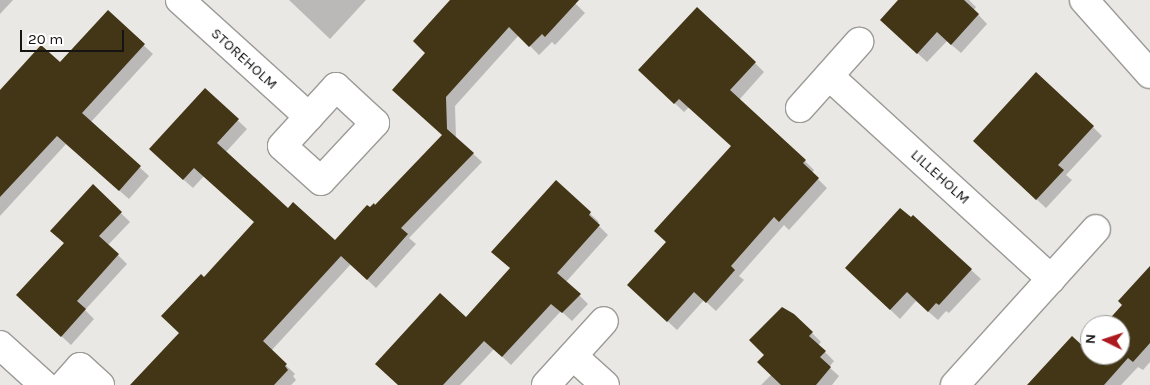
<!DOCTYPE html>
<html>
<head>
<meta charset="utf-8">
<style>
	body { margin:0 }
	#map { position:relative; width:1150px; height:385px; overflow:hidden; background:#eae8e5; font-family:Karla,sans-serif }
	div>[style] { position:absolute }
	.shadow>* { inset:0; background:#0003 }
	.building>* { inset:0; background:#423616 }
	.roads { filter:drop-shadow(1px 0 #9b9a97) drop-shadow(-1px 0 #9b9a97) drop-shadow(0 1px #9b9a97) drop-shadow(0 -1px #9b9a97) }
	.minor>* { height:28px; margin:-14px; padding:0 14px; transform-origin:14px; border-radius:14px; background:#fff }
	span { translate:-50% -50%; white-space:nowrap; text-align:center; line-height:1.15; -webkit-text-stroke:5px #fff; paint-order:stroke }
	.street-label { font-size:15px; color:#151413 }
	.north { position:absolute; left:1080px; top:315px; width:50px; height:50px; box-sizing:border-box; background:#fff; border:1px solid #a1a1a1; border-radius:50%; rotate:274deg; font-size:14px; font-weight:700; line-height:20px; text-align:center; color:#151413 }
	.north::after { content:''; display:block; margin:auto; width:18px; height:22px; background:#ac191e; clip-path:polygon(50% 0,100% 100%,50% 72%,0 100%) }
	.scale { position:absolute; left:20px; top:30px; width:104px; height:22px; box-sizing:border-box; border:2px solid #151413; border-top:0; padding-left:6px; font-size:15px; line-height:18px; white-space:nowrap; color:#151413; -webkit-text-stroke:4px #fff; paint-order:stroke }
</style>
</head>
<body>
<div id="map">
	<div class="shadow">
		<i style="clip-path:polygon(0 0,13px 0,0 14px)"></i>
		<i style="clip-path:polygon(289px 0,366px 0,330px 39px)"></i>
		<i style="clip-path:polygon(452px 0,572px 0,585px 13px,555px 45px,552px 42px,539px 55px,519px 35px,455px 106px,456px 138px,482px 162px,409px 238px,416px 244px,376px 288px,351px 264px,271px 351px,295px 374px,293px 376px,296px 380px,291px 385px,151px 385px,181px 333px,204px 279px,255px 222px,204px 176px,193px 188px,159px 158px,205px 90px,247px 129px,225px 153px,288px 210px,335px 242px,376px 207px,443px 135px,427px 53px)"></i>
		<i style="clip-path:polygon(900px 0,969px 0,976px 7px,974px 10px,987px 24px,961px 53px,947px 41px,927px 62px,891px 29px)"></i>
		<i style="clip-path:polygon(108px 12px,153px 54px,91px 122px,149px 176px,129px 199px,66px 144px,0 216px,0 92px,60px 64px)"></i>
		<i style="clip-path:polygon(755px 63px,764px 72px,739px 100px,805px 161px,814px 170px,812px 173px,827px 188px,789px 230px,784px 225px,739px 276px,744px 280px,716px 311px,704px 300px,677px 330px,638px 294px,667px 242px,732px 146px,689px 107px,684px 112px,649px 79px)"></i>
		<i style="clip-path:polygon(1093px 127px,1102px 136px,1066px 175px,1072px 180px,1046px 208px,983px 150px)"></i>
		<i style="clip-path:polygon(556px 182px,599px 222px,597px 224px,608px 235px,566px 282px,588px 304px,572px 321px,561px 311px,511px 365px,494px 349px,460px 385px,399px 385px,466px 319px,511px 269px)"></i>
		<i style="clip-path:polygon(93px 186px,130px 222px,108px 245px,127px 264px,85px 310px,94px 319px,71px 345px,27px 304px,65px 244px,52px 231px)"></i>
		<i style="clip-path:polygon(913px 217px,981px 279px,949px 313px,946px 311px,938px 320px,916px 301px,900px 319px,856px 277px)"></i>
		<i style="clip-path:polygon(1150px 268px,1150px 362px,1143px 370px,1138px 367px,1121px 385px,1030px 385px,1084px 349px,1090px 342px,1090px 355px,1120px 355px,1120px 325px,1106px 325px,1124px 305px)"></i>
		<i style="clip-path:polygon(794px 315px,821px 342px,818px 345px,834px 361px,829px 367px,839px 376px,832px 385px,761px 385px,771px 375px,765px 355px)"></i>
	</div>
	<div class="building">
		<i style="clip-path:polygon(450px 0,579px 0,545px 37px,542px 34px,529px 47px,509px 27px,446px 97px,447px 129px,474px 153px,401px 228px,408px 234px,367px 280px,341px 256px,263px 341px,287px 364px,285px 366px,288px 370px,274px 385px,130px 385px,179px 333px,161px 316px,201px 274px,204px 277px,254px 222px,194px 168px,183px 180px,149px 149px,205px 88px,239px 119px,217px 143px,288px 208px,293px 202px,335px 240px,367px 205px,370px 207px,374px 203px,375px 205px,442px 135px,392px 90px,425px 53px,413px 41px)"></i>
		<i style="clip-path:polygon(898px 0,964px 0,979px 14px,951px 45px,937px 32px,917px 54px,880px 20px)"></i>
		<i style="clip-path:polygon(697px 7px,756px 62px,730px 90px,806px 160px,803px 163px,819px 178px,779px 222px,774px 217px,731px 266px,735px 270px,706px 303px,694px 292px,667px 322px,627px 285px,666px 242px,654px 231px,731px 146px,679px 99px,674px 104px,638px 70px)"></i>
		<i style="clip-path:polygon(108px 10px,145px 44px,82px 113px,141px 166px,119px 191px,57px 136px,0 197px,0 90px,41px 45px,60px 62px)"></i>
		<i style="clip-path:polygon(1036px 72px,1094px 126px,1058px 165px,1064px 170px,1036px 200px,973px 141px)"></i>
		<i style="clip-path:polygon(556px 180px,591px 212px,589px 215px,600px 225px,557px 273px,581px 294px,562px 313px,551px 304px,502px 357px,484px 341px,443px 385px,398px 385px,375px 364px,440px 293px,466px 317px,510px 268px,491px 252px)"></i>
		<i style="clip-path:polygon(93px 184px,122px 212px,99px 236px,119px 254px,77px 301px,86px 309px,61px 337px,16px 295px,64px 243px,50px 231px)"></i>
		<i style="clip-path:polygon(900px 208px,911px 217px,913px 215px,972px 269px,939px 305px,936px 303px,928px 312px,907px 292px,890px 310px,845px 268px)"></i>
		<i style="clip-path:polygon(1150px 266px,1150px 343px,1133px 362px,1128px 358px,1104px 385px,1027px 385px,1072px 336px,1084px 347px,1090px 340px,1090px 355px,1120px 355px,1120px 325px,1104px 325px,1122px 305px,1118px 301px)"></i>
		<i style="clip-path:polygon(782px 307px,794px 314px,813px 332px,809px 336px,826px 351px,820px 357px,831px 367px,816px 385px,781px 385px,757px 362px,764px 355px,749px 340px)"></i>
	</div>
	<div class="roads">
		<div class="minor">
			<i style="left:180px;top:0;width:174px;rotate:42.2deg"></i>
			<i style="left:1084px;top:0;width:99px;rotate:48.3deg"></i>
			<i style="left:829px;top:76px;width:301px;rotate:42.4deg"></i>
			<i style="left:336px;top:87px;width:53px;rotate:42.7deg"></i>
			<i style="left:375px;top:123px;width:79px;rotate:133deg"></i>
			<i style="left:321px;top:181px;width:52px;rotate:-138.1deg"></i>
			<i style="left:282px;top:146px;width:80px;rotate:-47.5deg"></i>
			<i style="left:800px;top:108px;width:89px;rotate:-48.2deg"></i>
			<i style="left:0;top:345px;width:59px;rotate:42.3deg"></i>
			<i style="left:573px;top:356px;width:43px;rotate:42.2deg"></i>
			<i style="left:64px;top:385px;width:24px;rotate:-48deg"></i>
			<i style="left:80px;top:367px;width:27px;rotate:42deg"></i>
			<i style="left:546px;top:385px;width:86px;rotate:-47.8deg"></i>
			<i style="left:955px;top:385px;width:210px;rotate:-47.9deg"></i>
		</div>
	</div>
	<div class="street-label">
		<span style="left:244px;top:59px;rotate:42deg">STOREHOLM</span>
		<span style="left:940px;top:177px;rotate:42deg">LILLEHOLM</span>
	</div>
	<div class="north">N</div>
	<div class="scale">20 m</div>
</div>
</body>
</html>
